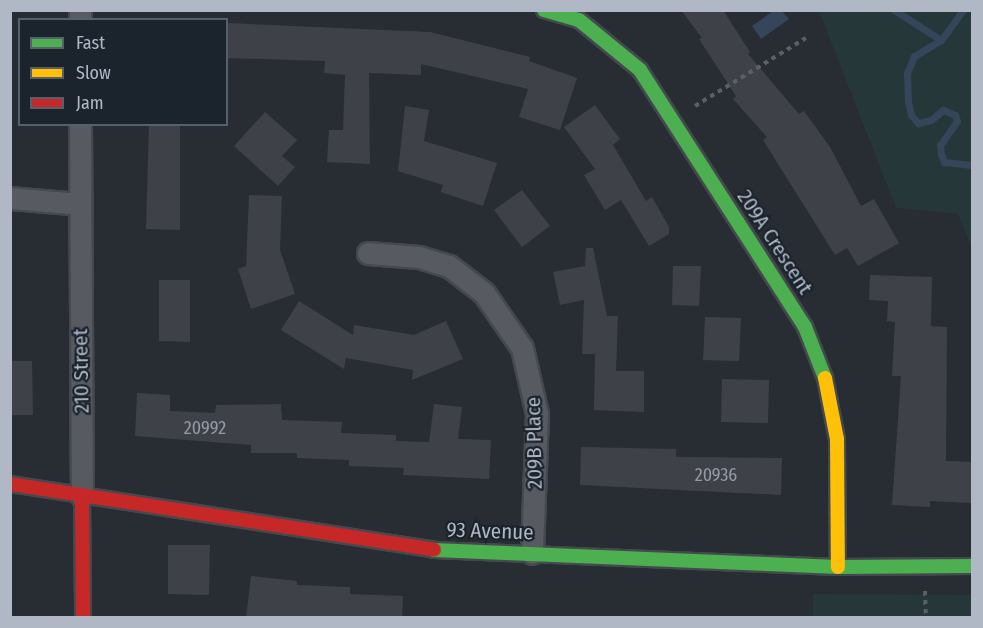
<!DOCTYPE html>
<html>
<head>
<meta charset="utf-8">
<style>
	body { margin:0 }
	#map { position:relative; width:983px; height:628px; overflow:hidden; background:#272d33; font-family:"Fira Sans Condensed",sans-serif }
	div>[style] { position:absolute }
	.green>* { inset:0; background:#253739 }
	.water>* { inset:0; background:#35465b }
	.stream>* { height:7px; margin:-3.5px; padding:0 3.5px; transform-origin:3.5px; border-radius:3.5px; background:#35465b }
	.building>* { inset:0; background:#3e4248 }
	.path>* { height:4px; margin-top:-2px; transform-origin:0; background:repeating-linear-gradient(90deg,#5a6066 0 4.5px,transparent 0 9px) }
	.roads { filter:drop-shadow(2px 0 #44494e) drop-shadow(-2px 0 #44494e) drop-shadow(0 2px #44494e) drop-shadow(0 -2px #44494e) }
	.street>* { height:21px; margin:-10.5px; padding:0 10.5px; transform-origin:10.5px; border-radius:10.5px; background:#575b61 }
	.fast>* { height:14px; margin:-7px; padding:0 7px; transform-origin:7px; border-radius:7px; background:#4caf50 }
	.slow>* { height:14px; margin:-7px; padding:0 7px; transform-origin:7px; border-radius:7px; background:#ffc107 }
	.jam>* { height:14px; margin:-7px; padding:0 7px; transform-origin:7px; border-radius:7px; background:#c62828 }
	span { translate:-50% -50%; white-space:nowrap; text-align:center; line-height:1.15; -webkit-text-stroke:4.5px #1b232d; paint-order:stroke }
	.number-label { font-size:18px; color:#949aa6 }
	.number-label span { -webkit-text-stroke-width:0 }
	.street-label { font-size:21px; color:#b0b8c5 }
	.frame { position:absolute; inset:0; border:12px solid #b0b8c5; pointer-events:none }
	.legend { position:absolute; left:18px; top:18px; width:210px; height:108px; box-sizing:border-box; background:#1b232d; border:2px solid #575f6a; margin:0; padding:8px 10px; list-style:none; font-size:18px; color:#b0b8c5 }
	.legend li { display:flex; align-items:center; gap:12px; height:30px }
	.legend b { width:30px; border:2px solid #575f6a }
</style>
</head>
<body>
<div id="map">
	<div class="green">
		<i style="clip-path:polygon(819px 11px,972px 11px,972px 248px,958px 214px,896px 208px)"></i>
		<i style="clip-path:polygon(813px 594px,972px 595px,972px 617px,813px 617px)"></i>
	</div>
	<div class="water">
		<i style="clip-path:polygon(773px 11px,782px 11px,789px 19px,761px 39px,752px 26px)"></i>
	</div>
	<div class="stream">
		<i style="left:894px;top:10px;width:56px;rotate:32.6deg"></i>
		<i style="left:963px;top:10px;width:37px;rotate:126deg"></i>
		<i style="left:941px;top:40px;width:31px;rotate:149deg"></i>
		<i style="left:914px;top:56px;width:18px;rotate:112deg"></i>
		<i style="left:907px;top:73px;width:28px;rotate:88deg"></i>
		<i style="left:908px;top:101px;width:14px;rotate:78deg"></i>
		<i style="left:911px;top:115px;width:11px;rotate:49deg"></i>
		<i style="left:918px;top:123px;width:13px;rotate:-13deg"></i>
		<i style="left:931px;top:120px;width:16px;rotate:-40deg"></i>
		<i style="left:943px;top:110px;width:13px;rotate:23deg"></i>
		<i style="left:955px;top:115px;width:6px;rotate:72deg"></i>
		<i style="left:957px;top:121px;width:29px;rotate:125deg"></i>
		<i style="left:940px;top:145px;width:9px;rotate:84deg"></i>
		<i style="left:941px;top:154px;width:9px;rotate:69deg"></i>
		<i style="left:944px;top:162px;width:28px;rotate:6deg"></i>
	</div>
	<div class="building">
		<i style="clip-path:polygon(681px 10px,723px 10px,750px 52px,748px 54px,799px 114px,804px 111px,830px 147px,861px 206px,874px 199px,899px 243px,858px 266px,847px 248px,835px 255px,763px 140px,767px 137px,733px 99px,736px 96px,699px 39px,702px 38px)"></i>
		<i style="clip-path:polygon(226px 23px,430px 32px,530px 57px,529px 61px,577px 78px,560px 130px,519px 117px,528px 89px,421px 64px,421px 75px,369px 73px,370px 164px,327px 162px,329px 130px,343px 130px,345px 75px,324px 73px,325px 61px,226px 58px)"></i>
		<i style="clip-path:polygon(595px 105px,620px 139px,613px 145px,646px 201px,652px 197px,669px 227px,669px 234px,649px 246px,621px 200px,605px 210px,584px 175px,595px 169px,564px 127px)"></i>
		<i style="clip-path:polygon(405px 106px,429px 110px,424px 141px,497px 163px,483px 206px,441px 192px,443px 185px,398px 171px)"></i>
		<i style="clip-path:polygon(265px 112px,297px 140px,282px 156px,295px 167px,278px 186px,234px 146px)"></i>
		<i style="clip-path:polygon(149px 124px,180px 124px,180px 230px,146px 229px)"></i>
		<i style="clip-path:polygon(522px 190px,550px 226px,522px 247px,494px 210px)"></i>
		<i style="clip-path:polygon(249px 195px,282px 196px,280px 250px,295px 294px,251px 309px,238px 269px,246px 266px)"></i>
		<i style="clip-path:polygon(586px 248px,593px 248px,607px 316px,618px 316px,616px 371px,644px 371px,644px 412px,594px 410px,595px 354px,582px 354px,584px 300px,560px 305px,553px 272px,585px 266px)"></i>
		<i style="clip-path:polygon(673px 266px,701px 266px,699px 306px,672px 305px)"></i>
		<i style="clip-path:polygon(870px 275px,932px 277px,931px 326px,947px 327px,946px 461px,972px 462px,972px 503px,930px 501px,930px 507px,892px 505px,901px 376px,892px 376px,895px 322px,887px 321px,888px 301px,869px 300px)"></i>
		<i style="clip-path:polygon(159px 280px,190px 280px,190px 342px,159px 341px)"></i>
		<i style="clip-path:polygon(299px 301px,353px 335px,354px 325px,414px 335px,446px 321px,463px 359px,412px 380px,413px 370px,346px 358px,344px 369px,281px 330px)"></i>
		<i style="clip-path:polygon(705px 317px,741px 318px,739px 361px,703px 360px)"></i>
		<i style="clip-path:polygon(10px 361px,32px 361px,33px 415px,10px 415px)"></i>
		<i style="clip-path:polygon(722px 379px,769px 380px,768px 423px,721px 422px)"></i>
		<i style="clip-path:polygon(137px 393px,170px 395px,170px 411px,215px 413px,216px 405px,281px 404px,282px 420px,342px 422px,341px 433px,396px 435px,396px 441px,429px 442px,434px 404px,462px 407px,458px 439px,491px 440px,489px 479px,403px 475px,404px 468px,349px 466px,349px 460px,297px 458px,297px 453px,251px 453px,251px 445px,135px 436px)"></i>
		<i style="clip-path:polygon(581px 447px,676px 449px,676px 457px,782px 458px,781px 495px,580px 485px)"></i>
		<i style="clip-path:polygon(168px 545px,210px 545px,209px 595px,168px 594px)"></i>
		<i style="clip-path:polygon(251px 576px,297px 581px,297px 585px,350px 587px,350px 594px,403px 596px,402px 618px,246px 618px)"></i>
	</div>
	<div class="path">
		<i style="left:695px;top:106px;width:130px;rotate:-31.5deg"></i>
		<i style="left:925px;top:591px;width:27px;rotate:88deg"></i>
	</div>
	<div class="roads">
		<div class="street">
			<i style="left:80px;top:10px;width:10px;rotate:90deg"></i>
			<i style="left:80px;top:124px;width:372px;rotate:89.7deg"></i>
			<i style="left:10px;top:198px;width:70px;rotate:4.9deg"></i>
			<i style="left:368px;top:253px;width:51px;rotate:4.5deg"></i>
			<i style="left:419px;top:257px;width:31px;rotate:17deg"></i>
			<i style="left:449px;top:266px;width:44px;rotate:37.6deg"></i>
			<i style="left:484px;top:293px;width:67px;rotate:55.4deg"></i>
			<i style="left:522px;top:348px;width:68px;rotate:77.2deg"></i>
			<i style="left:537px;top:414px;width:139px;rotate:92.1deg"></i>
		</div>
		<div class="fast">
			<i style="left:544px;top:10px;width:36px;rotate:16deg"></i>
			<i style="left:579px;top:20px;width:79px;rotate:39.3deg"></i>
			<i style="left:640px;top:70px;width:305px;rotate:57.3deg"></i>
			<i style="left:805px;top:327px;width:55px;rotate:68.6deg"></i>
			<i style="left:434px;top:550px;width:404px;rotate:2.4deg"></i>
			<i style="left:838px;top:567px;width:134px;rotate:-0.4deg"></i>
		</div>
		<div class="slow">
			<i style="left:825px;top:378px;width:62px;rotate:78.9deg"></i>
			<i style="left:837px;top:439px;width:128px;rotate:89.6deg"></i>
		</div>
		<div class="jam">
			<i style="left:10px;top:484px;width:429px;rotate:8.8deg"></i>
			<i style="left:82px;top:496px;width:122px;rotate:89.5deg"></i>
		</div>
	</div>
	<div class="number-label">
		<span style="left:205px;top:428px">20992</span>
		<span style="left:716px;top:475px">20936</span>
	</div>
	<div class="street-label">
		<span style="left:775px;top:242px;rotate:57deg">209A Crescent</span>
		<span style="left:81px;top:371px;rotate:-91deg">210 Street</span>
		<span style="left:534px;top:443px;rotate:-91deg">209B Place</span>
		<span style="left:490px;top:531px;rotate:2deg">93 Avenue</span>
	</div>
	<div class="frame"></div>
	<ul class="legend">
	<li><b style="height:8px;background:#4caf50"></b>Fast</li>
	<li><b style="height:8px;background:#ffc107"></b>Slow</li>
	<li><b style="height:8px;background:#c62828"></b>Jam</li>
	</ul>
</div>
</body>
</html>
